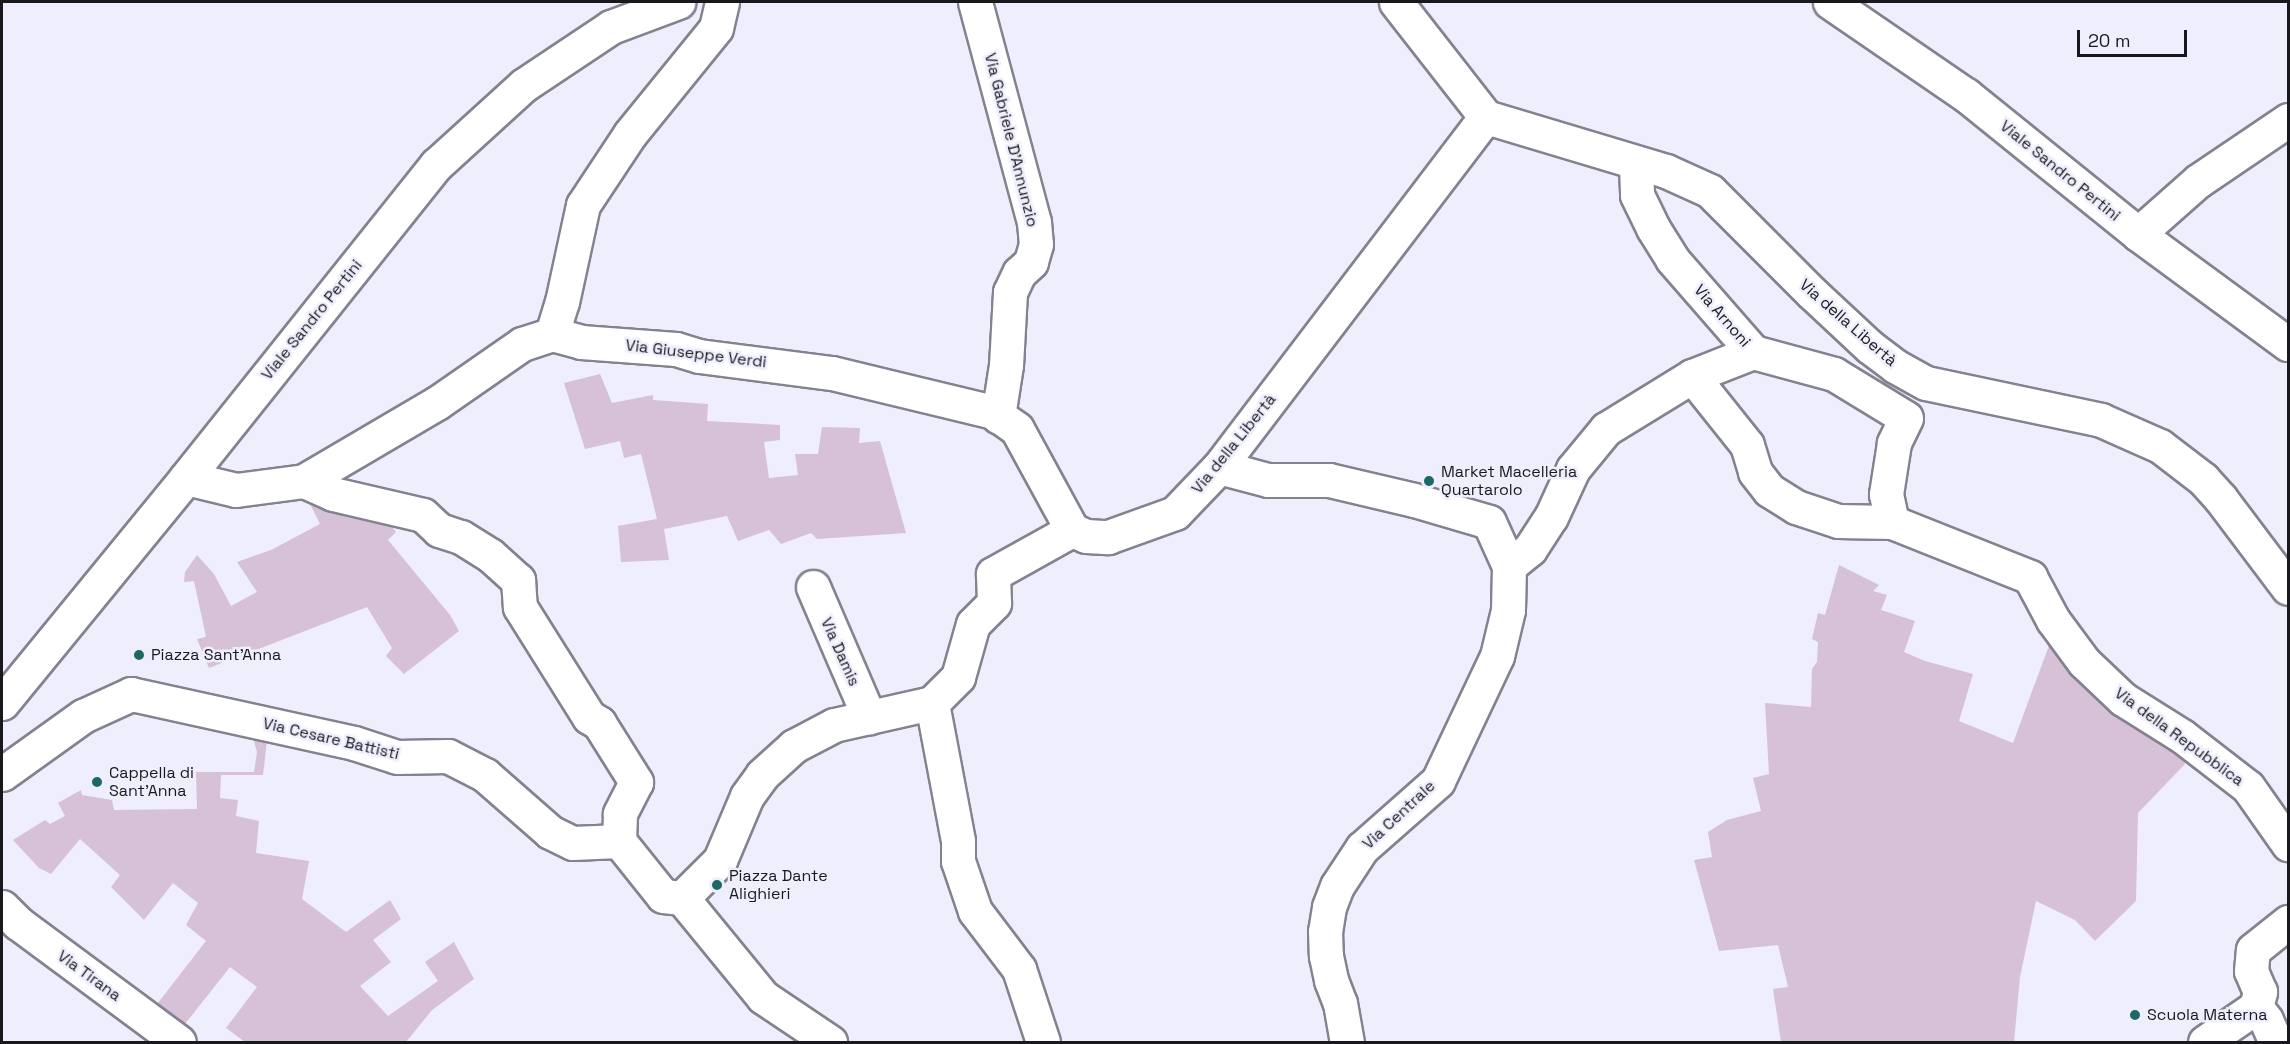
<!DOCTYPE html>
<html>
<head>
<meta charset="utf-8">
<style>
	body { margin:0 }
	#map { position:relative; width:2290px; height:1044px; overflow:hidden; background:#eeeefd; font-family:"Space Grotesk",sans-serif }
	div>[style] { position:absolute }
	.green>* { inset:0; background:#d7c1d7 }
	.roads { filter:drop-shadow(2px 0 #838390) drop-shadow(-2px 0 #838390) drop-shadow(0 2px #838390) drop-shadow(0 -2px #838390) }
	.minor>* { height:33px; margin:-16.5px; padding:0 16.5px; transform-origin:16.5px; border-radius:16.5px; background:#fff }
	.dots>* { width:16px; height:16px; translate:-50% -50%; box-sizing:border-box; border:3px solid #eeeefd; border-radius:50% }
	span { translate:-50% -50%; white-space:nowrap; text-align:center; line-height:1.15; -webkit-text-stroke:5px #eeeefd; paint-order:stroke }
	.street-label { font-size:16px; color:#18181d }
	.poi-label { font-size:16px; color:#18181d }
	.left { translate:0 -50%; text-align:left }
	.frame { position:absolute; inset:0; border:3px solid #18181d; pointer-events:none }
	.scale { position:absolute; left:2077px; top:30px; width:110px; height:27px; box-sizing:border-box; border:3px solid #18181d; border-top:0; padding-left:8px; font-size:18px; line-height:21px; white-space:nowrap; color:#18181d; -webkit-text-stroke:4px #eeeefd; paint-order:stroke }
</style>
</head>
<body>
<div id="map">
	<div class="green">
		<i style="clip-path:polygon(600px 374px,612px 403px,653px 395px,653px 400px,708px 404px,707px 421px,780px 425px,780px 440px,764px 442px,769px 478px,798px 475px,795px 454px,818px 454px,822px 427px,860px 428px,859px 443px,880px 441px,906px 533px,817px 539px,811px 533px,781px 544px,769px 530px,738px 541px,727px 516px,664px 529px,669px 560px,621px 562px,618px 526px,657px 519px,641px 454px,624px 458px,620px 441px,585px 449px,564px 383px)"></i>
		<i style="clip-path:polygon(307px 498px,392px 527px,396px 532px,388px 540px,450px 615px,459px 631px,404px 674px,386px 656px,392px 648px,367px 607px,209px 668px,197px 639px,206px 637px,194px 581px,184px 582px,185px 572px,197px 555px,214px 574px,231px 606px,257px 592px,237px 562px,271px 550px,320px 524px)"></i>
		<i style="clip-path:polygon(1839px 565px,1879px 585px,1873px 591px,1887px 595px,1881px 610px,1915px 621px,1904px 652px,1925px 661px,1973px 674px,1959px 721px,2013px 743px,2051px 640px,2172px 742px,2185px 764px,2138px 813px,2136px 901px,2095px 941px,2075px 920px,2036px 901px,2020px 977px,2014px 1042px,1781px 1042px,1773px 989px,1788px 987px,1778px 945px,1719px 951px,1694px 860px,1712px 857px,1708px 832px,1727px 820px,1761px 811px,1753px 778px,1769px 774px,1765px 703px,1811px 707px,1812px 669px,1817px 662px,1818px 642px,1812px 639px,1818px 613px,1825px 615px)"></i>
		<i style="clip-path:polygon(253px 737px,267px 741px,263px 775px,221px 775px,220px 798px,238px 800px,236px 816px,259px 821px,256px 853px,309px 861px,302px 899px,346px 932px,390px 900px,401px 919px,373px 940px,391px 962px,360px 986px,388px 1016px,438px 981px,425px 962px,454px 942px,474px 979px,432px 1010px,406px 1042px,245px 1042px,226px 1028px,257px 987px,230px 967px,181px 1029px,154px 1008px,206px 941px,186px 925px,198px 903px,173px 883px,144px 920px,111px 887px,120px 875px,80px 839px,51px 874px,39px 868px,13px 840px,45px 820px,50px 824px,65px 816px,58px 803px,81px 790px,82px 795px,112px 800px,114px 810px,197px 809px,196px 772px,254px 772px,257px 752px)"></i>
	</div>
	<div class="roads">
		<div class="minor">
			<i style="left:975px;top:2px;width:228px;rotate:75deg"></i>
			<i style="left:1034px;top:222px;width:22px;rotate:85deg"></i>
			<i style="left:1036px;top:244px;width:19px;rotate:106deg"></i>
			<i style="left:1031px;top:262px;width:16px;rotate:137deg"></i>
			<i style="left:1019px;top:273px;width:21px;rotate:115deg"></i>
			<i style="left:1010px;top:292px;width:73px;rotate:93.1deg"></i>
			<i style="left:1006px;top:365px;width:52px;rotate:98.9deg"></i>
			<i style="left:1396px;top:2px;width:146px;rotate:52deg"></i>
			<i style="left:1486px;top:117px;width:188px;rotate:16.7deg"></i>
			<i style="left:1666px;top:171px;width:48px;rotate:24.4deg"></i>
			<i style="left:1710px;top:191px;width:144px;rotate:45deg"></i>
			<i style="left:1812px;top:293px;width:79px;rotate:43deg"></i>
			<i style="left:1870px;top:347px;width:31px;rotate:37deg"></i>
			<i style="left:1895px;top:366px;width:35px;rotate:29deg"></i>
			<i style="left:1926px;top:383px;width:179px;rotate:11.9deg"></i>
			<i style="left:2101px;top:420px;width:64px;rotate:23.8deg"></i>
			<i style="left:2160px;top:446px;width:54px;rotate:37.5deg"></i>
			<i style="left:2203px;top:479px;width:27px;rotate:48deg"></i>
			<i style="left:2221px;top:499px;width:111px;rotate:53deg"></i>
			<i style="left:1830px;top:2px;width:165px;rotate:34.4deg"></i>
			<i style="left:1966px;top:95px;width:221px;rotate:38.9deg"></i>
			<i style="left:2138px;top:234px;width:186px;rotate:36.3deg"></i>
			<i style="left:1636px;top:164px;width:31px;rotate:88deg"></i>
			<i style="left:1637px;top:195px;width:37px;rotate:64deg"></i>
			<i style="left:1653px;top:228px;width:36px;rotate:58deg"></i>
			<i style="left:1672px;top:259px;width:123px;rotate:48.9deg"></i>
			<i style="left:1753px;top:352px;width:84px;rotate:15.2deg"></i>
			<i style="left:1834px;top:374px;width:84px;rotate:31.4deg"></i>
			<i style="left:1906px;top:418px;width:28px;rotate:116deg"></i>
			<i style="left:1894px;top:443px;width:52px;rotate:98.9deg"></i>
			<i style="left:1886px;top:494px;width:29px;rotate:78deg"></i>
			<i style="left:1892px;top:522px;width:149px;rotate:21.7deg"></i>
			<i style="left:2030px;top:577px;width:49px;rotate:61.9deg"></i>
			<i style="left:2053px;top:620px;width:52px;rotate:53.6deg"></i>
			<i style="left:2084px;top:662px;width:54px;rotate:43.5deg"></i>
			<i style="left:2123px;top:699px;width:70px;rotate:32.1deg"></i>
			<i style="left:2182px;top:736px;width:83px;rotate:37.7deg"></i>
			<i style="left:2248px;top:787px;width:70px;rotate:54.9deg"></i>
			<i style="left:2138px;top:234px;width:80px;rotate:-41.5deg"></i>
			<i style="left:2198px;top:181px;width:109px;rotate:-34.1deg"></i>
			<i style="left:552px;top:334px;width:34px;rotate:-73deg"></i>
			<i style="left:562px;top:302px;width:99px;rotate:-77.8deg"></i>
			<i style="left:583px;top:205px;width:85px;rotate:-56.5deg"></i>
			<i style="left:630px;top:134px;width:136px;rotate:-50.9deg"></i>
			<i style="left:716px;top:28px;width:27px;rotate:-77deg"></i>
			<i style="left:1692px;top:376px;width:88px;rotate:51.4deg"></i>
			<i style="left:1747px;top:445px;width:28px;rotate:73deg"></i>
			<i style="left:1755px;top:472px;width:23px;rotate:52deg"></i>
			<i style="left:1769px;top:490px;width:32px;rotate:32deg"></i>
			<i style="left:1796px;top:507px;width:44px;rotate:18.4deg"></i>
			<i style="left:1838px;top:521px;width:54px;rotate:1.1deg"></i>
			<i style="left:1219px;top:467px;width:51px;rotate:14.9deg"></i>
			<i style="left:1268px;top:480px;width:61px"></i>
			<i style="left:1329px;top:480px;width:87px;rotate:13.2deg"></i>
			<i style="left:1414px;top:500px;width:78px;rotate:16.3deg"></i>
			<i style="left:1489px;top:522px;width:48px;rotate:65.6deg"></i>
			<i style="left:1509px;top:566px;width:44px;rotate:91.3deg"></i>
			<i style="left:1508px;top:610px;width:47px;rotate:103.4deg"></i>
			<i style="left:1497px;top:656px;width:138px;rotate:115.3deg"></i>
			<i style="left:1438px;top:781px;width:101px;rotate:138.6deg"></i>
			<i style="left:1362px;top:848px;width:45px;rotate:123.3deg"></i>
			<i style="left:1337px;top:886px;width:22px;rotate:111deg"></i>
			<i style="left:1329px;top:907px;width:24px;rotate:99deg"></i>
			<i style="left:1325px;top:931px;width:25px;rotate:88deg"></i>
			<i style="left:1326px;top:956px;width:25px;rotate:78deg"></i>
			<i style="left:1331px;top:980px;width:25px;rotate:69deg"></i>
			<i style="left:1340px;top:1003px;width:40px;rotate:80deg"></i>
			<i style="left:186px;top:478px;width:51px;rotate:13.5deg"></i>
			<i style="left:236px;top:490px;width:69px;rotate:-7.5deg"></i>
			<i style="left:304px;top:481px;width:154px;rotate:-30.4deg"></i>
			<i style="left:437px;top:403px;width:103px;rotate:-34.8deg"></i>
			<i style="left:522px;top:344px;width:32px;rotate:-18deg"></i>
			<i style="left:552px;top:334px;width:30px;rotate:15deg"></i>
			<i style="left:581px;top:342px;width:95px;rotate:4.2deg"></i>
			<i style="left:676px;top:349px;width:24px;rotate:17deg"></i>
			<i style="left:699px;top:356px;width:134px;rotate:7.3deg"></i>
			<i style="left:832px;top:373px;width:166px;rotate:13.6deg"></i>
			<i style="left:993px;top:412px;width:29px;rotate:35deg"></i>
			<i style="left:1017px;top:429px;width:115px;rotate:61.4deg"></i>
			<i style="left:304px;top:481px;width:32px;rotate:24deg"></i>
			<i style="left:333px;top:494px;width:92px;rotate:13.1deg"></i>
			<i style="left:423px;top:515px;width:22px;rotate:43deg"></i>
			<i style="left:439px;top:530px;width:23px;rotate:18deg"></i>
			<i style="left:461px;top:537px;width:34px;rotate:32deg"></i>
			<i style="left:490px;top:555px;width:38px;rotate:42deg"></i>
			<i style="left:518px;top:580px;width:27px;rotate:86deg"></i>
			<i style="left:520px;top:607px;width:130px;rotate:57.9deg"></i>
			<i style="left:589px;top:717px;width:12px;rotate:31deg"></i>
			<i style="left:599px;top:723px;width:70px;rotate:57.9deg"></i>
			<i style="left:636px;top:782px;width:36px;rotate:117deg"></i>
			<i style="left:620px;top:814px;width:27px;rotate:92deg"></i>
			<i style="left:1072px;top:530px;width:15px;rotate:23deg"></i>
			<i style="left:1086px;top:536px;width:22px;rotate:3deg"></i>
			<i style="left:1108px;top:537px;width:71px;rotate:-19.7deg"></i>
			<i style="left:1175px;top:513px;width:64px;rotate:-46.3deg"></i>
			<i style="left:1219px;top:467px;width:440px;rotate:-52.7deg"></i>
			<i style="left:1509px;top:566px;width:27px;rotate:-39deg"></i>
			<i style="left:1530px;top:549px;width:38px;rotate:-57deg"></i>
			<i style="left:1551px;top:517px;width:53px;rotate:-65.4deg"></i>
			<i style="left:1573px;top:469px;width:52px;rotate:-50.5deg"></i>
			<i style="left:1606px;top:429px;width:101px;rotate:-31.6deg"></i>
			<i style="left:1692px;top:376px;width:66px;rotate:-21.5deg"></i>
			<i style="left:813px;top:587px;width:142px;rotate:66.7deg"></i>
			<i style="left:2px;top:703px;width:291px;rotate:-50.7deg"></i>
			<i style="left:186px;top:478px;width:401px;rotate:-51.4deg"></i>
			<i style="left:436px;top:165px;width:119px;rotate:-42.3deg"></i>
			<i style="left:524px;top:85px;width:105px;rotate:-33.7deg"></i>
			<i style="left:611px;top:27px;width:72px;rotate:-20.5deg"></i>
			<i style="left:932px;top:703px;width:140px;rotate:79.3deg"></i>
			<i style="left:958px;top:841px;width:20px;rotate:90deg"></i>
			<i style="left:958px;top:861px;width:53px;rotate:71.2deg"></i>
			<i style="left:975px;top:911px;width:73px;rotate:52.8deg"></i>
			<i style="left:1019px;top:969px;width:77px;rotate:71.8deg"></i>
			<i style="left:2px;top:774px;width:100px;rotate:-35.6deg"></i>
			<i style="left:83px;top:716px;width:53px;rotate:-24.6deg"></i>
			<i style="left:131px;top:694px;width:228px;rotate:12.4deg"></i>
			<i style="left:354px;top:743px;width:45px;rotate:18deg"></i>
			<i style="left:397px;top:757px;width:51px;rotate:-1.1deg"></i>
			<i style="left:448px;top:756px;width:42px;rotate:27.2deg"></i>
			<i style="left:485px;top:775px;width:86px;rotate:41.2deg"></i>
			<i style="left:550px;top:832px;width:25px;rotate:26deg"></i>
			<i style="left:573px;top:843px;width:46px;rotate:-2.5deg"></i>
			<i style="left:619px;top:841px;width:70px;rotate:51.3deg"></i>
			<i style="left:663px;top:896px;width:19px;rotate:6deg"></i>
			<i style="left:682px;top:898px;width:128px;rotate:50.7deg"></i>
			<i style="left:763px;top:997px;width:81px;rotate:33.9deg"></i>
			<i style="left:682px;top:898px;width:54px;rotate:-45deg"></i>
			<i style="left:720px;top:860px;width:69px;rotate:-67.1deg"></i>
			<i style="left:747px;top:796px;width:26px;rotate:-54deg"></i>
			<i style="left:762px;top:775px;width:43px;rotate:-42.2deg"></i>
			<i style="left:794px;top:746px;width:45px;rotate:-27.7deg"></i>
			<i style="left:834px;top:725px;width:100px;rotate:-12.7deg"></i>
			<i style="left:932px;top:703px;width:37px;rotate:-45deg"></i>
			<i style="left:958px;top:677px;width:55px;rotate:-74.2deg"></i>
			<i style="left:973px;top:624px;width:30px;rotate:-45deg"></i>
			<i style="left:994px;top:603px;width:29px;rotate:-92deg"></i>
			<i style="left:993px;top:574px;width:90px;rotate:-29.1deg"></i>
			<i style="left:2px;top:907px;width:23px;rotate:45deg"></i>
			<i style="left:18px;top:923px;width:200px;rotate:36.5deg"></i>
			<i style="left:2256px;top:1007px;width:16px;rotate:-75deg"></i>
			<i style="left:2260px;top:992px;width:23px;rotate:-113deg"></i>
			<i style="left:2251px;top:971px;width:21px;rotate:-85deg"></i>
			<i style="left:2253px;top:950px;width:45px;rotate:-38.7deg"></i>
			<i style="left:2256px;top:1007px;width:16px;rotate:52deg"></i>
			<i style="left:2266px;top:1020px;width:24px;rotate:66deg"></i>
			<i style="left:2205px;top:1042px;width:62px;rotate:-34.5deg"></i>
		</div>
	</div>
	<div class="dots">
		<i style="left:1429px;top:481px;background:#1c6864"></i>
		<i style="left:139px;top:655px;background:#1c6864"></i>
		<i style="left:97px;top:782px;background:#1c6864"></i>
		<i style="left:717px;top:885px;background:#1c6864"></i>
		<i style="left:2135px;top:1015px;background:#1c6864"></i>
	</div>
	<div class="street-label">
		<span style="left:1011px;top:140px;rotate:76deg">Via Gabriele D'Annunzio</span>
		<span style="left:2060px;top:171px;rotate:39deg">Viale Sandro Pertini</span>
		<span style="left:1722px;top:316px;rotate:49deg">Via Arnoni</span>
		<span style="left:312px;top:320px;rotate:-51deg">Viale Sandro Pertini</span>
		<span style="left:1848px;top:323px;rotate:41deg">Via della Libertà</span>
		<span style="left:696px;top:354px;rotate:7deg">Via Giuseppe Verdi</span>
		<span style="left:1234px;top:444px;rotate:-51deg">Via della Libertà</span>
		<span style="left:840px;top:652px;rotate:66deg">Via Damis</span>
		<span style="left:2179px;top:737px;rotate:36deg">Via della Repubblica</span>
		<span style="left:331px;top:739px;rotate:13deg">Via Cesare Battisti</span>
		<span style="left:1399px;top:815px;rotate:-43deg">Via Centrale</span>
		<span style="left:89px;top:976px;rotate:36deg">Via Tirana</span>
	</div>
	<div class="poi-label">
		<span class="left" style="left:1441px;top:481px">Market Macelleria<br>Quartarolo</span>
		<span class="left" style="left:151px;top:655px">Piazza Sant'Anna</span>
		<span class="left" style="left:109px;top:782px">Cappella di<br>Sant'Anna</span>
		<span class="left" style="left:729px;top:885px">Piazza Dante<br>Alighieri</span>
		<span class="left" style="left:2147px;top:1015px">Scuola Materna</span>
	</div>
	<div class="frame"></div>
	<div class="scale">20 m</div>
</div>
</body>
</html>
